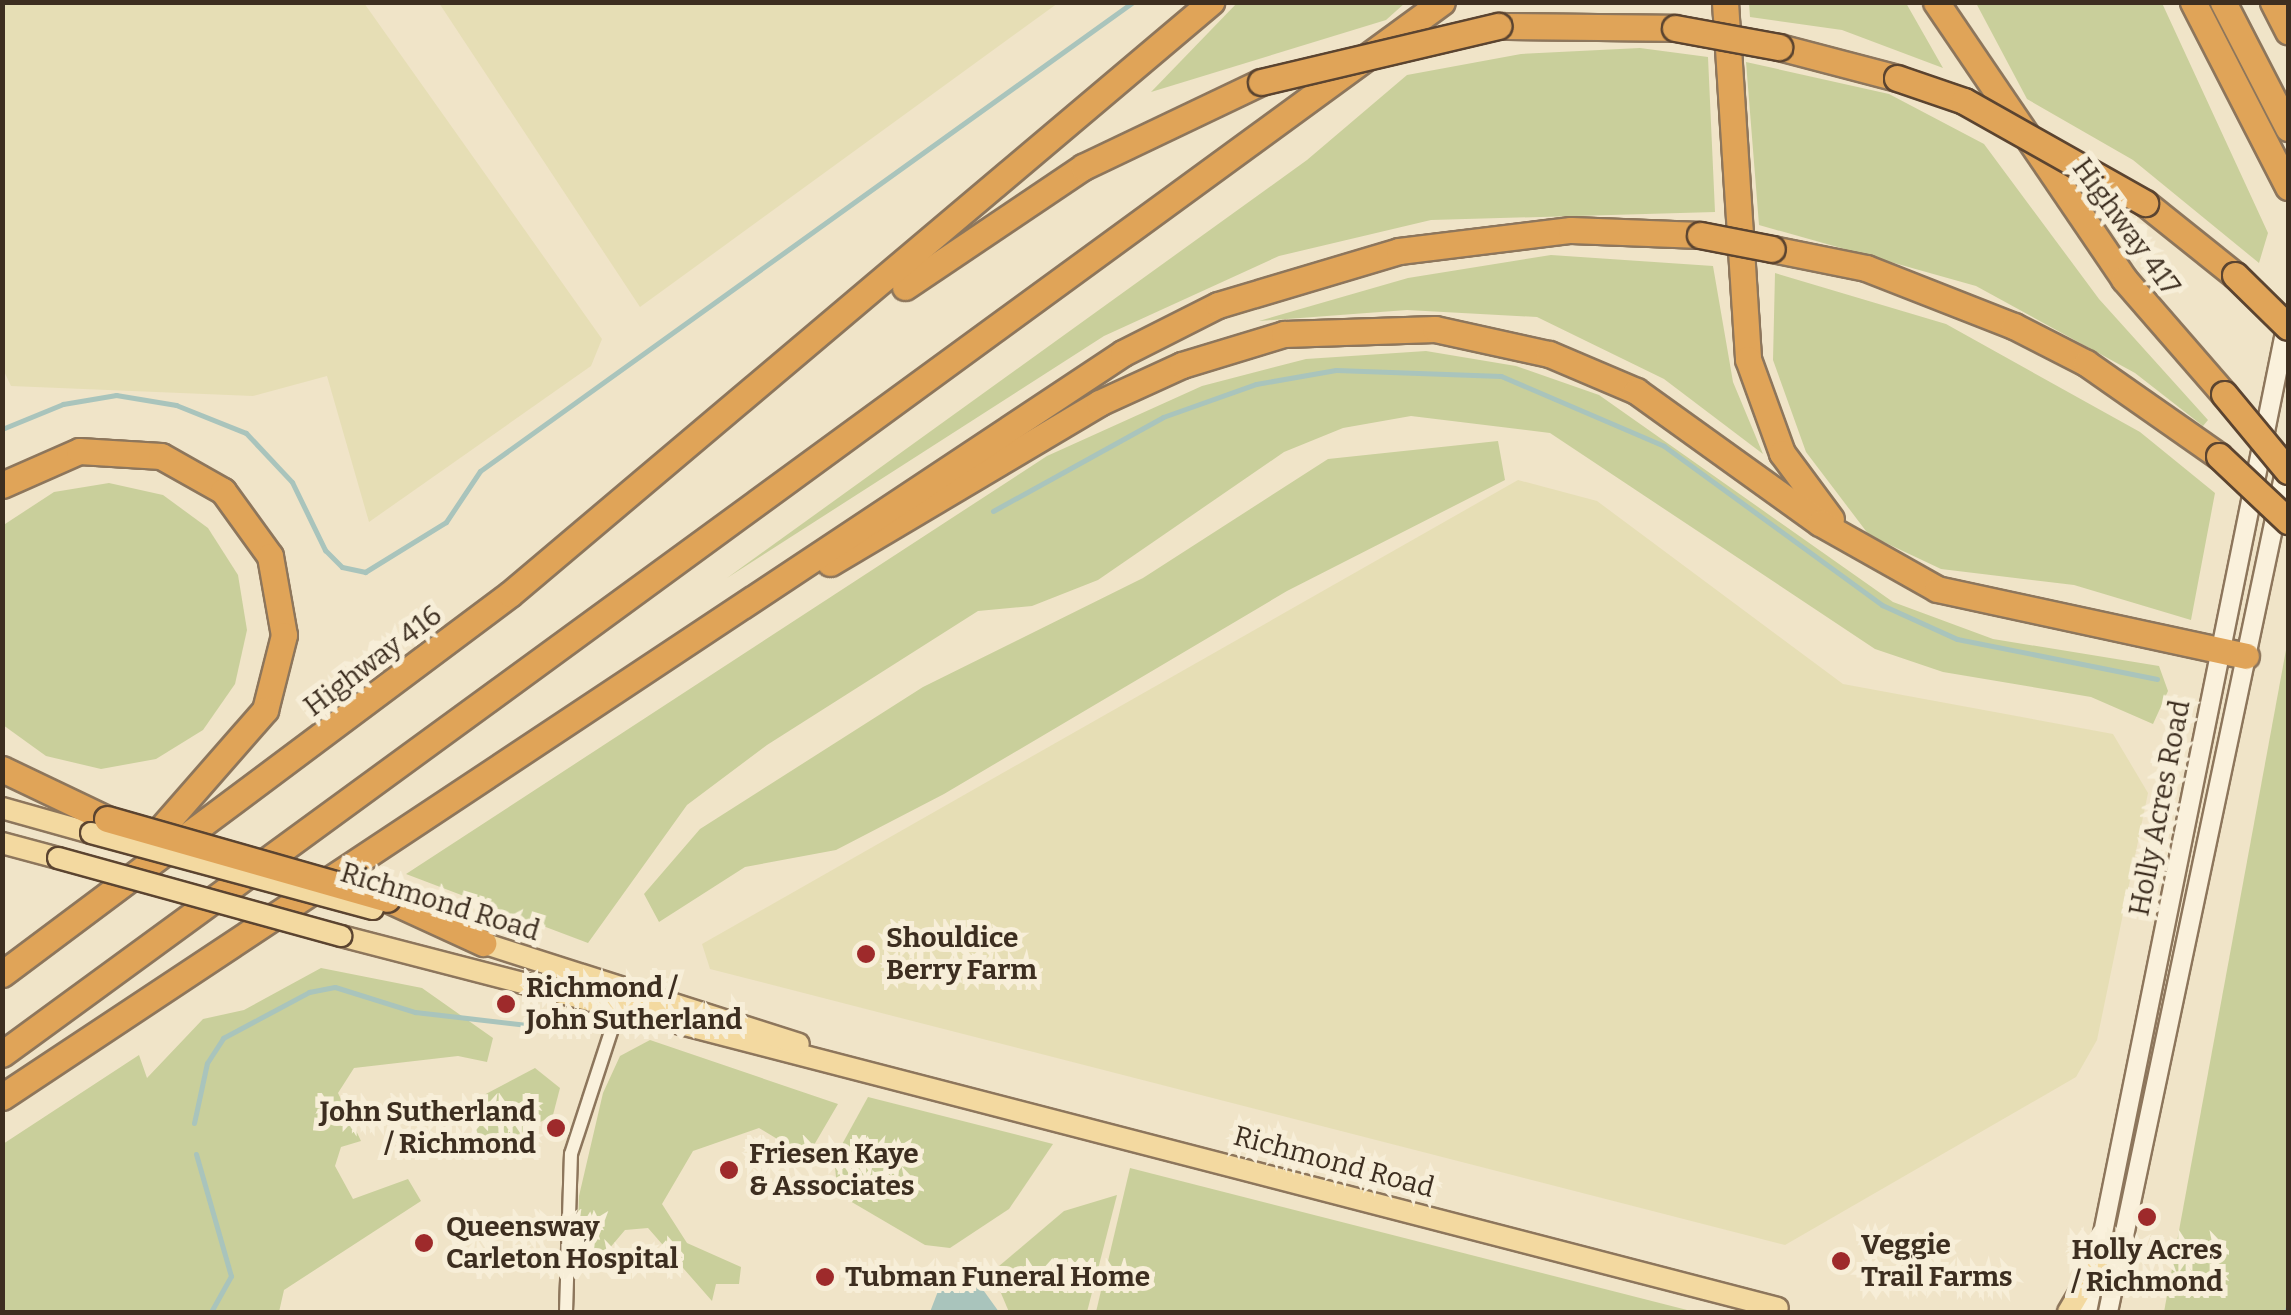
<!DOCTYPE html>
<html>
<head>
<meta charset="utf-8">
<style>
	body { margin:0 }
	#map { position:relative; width:2291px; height:1315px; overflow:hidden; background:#f0e4c8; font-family:Bitter,serif }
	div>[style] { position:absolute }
	.farmland>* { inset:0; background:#e6deb5 }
	.green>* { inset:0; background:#c9cf9b }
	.water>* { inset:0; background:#a9c4bc }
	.stream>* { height:5px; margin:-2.5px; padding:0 2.5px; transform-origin:2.5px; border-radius:2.5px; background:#a9c4bc }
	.roads { filter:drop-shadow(2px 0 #8d765c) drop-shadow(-2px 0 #8d765c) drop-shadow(0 2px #8d765c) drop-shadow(0 -2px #8d765c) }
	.minor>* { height:12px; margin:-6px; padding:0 6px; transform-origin:6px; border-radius:6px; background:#faf1dc }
	.secondary>* { height:18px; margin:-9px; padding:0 9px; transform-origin:9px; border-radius:9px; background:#faf1dc }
	.primary>* { height:20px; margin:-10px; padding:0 10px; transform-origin:10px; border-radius:10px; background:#f3d9a0 }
	.motorway>* { height:25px; margin:-12.5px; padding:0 12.5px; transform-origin:12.5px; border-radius:12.5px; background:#e0a458 }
	.bridges { filter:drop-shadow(2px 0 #5b4430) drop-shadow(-2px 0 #5b4430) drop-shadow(0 2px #5b4430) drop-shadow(0 -2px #5b4430) }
	.primary-bridge>* { height:20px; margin:-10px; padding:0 10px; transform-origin:10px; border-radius:10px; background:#f3d9a0 }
	.motorway-bridge>* { height:25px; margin:-12.5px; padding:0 12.5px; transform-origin:12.5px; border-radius:12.5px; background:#e0a458 }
	.dots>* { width:28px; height:28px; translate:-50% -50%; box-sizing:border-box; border:5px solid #f7eed8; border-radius:50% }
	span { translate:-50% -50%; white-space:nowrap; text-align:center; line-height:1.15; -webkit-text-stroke:10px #f7eed8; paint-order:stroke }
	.street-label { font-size:28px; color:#3d2e20 }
	.poi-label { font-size:28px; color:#3d2e20; font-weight:700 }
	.left { translate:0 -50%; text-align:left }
	.right { translate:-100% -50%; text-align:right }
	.frame { position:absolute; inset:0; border:5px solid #3d2e20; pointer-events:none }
</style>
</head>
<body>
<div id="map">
	<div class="farmland">
		<i style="clip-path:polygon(2px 3px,364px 3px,602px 339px,591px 366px,369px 522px,327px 376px,253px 396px,11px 386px,2px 367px)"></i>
		<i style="clip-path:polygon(439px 3px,1058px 3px,640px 307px)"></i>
		<i style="clip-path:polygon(1518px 480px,1597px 501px,1843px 684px,2113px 734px,2148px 793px,2097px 1040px,2076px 1077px,1785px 1245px,710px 969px,702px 944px)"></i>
	</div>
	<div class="green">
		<i style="clip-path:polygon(1238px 2px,1405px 2px,1405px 3px,1386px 20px,1151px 92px)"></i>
		<i style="clip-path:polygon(1749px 3px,1906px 3px,1943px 68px,1842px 30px,1750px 17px)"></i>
		<i style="clip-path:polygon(1976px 3px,2162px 3px,2268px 233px,2259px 263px,2133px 160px,2027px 99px)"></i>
		<i style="clip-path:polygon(1640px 48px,1708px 57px,1715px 212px,1431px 220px,1279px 256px,1104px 336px,727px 578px,1307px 160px,1407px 75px,1521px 54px)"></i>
		<i style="clip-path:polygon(1746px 62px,1889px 94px,1984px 144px,2099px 299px,2208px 420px,2203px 426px,2135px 373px,1976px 286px,1759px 225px)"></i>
		<i style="clip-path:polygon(1551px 255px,1713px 266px,1733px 382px,1763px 454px,1664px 379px,1537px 317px,1407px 310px,1259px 321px,1408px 278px)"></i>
		<i style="clip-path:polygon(1775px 273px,1946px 324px,2140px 432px,2215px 493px,2191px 620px,2074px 585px,1941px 569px,1869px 535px,1806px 452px,1773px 360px)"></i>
		<i style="clip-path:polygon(1426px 351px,1516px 366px,1599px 395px,1893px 602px,1993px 639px,2159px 666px,2168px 691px,2153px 724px,2091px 697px,1943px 672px,1875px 649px,1550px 433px,1411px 416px,1343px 428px,1284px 452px,1098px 580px,1032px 606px,978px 611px,767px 745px,687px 805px,588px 943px,406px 874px,1047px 456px,1202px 386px,1306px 359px)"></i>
		<i style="clip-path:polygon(1498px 441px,1505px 480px,1287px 591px,944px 794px,836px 850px,745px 867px,659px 922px,644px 894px,700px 829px,923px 687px,1143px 578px,1328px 459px)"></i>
		<i style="clip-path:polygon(109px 483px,163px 495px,208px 528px,238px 575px,247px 630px,235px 684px,203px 730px,156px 759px,101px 769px,46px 756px,3px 725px,2px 526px,54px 492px)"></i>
		<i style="clip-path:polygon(2288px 639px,2288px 1312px,2164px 1312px)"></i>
		<i style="clip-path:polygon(321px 968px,422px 988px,493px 1038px,487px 1062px,458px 1056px,354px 1068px,338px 1093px,361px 1141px,341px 1147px,335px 1166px,353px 1199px,408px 1179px,421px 1201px,284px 1290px,279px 1312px,3px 1312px,3px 1144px,139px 1055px,147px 1078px,203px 1019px,244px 1010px)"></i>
		<i style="clip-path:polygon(650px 1040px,838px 1104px,807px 1157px,759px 1128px,693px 1151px,662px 1204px,687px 1243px,741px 1267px,739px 1284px,716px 1284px,712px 1301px,648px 1228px,625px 1230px,592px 1269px,577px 1262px,579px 1196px,603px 1093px,620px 1056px)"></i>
		<i style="clip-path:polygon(535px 1068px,560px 1088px,553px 1115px,508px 1140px,481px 1139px,463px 1106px)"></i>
		<i style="clip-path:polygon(868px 1097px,1053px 1144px,1009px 1209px,950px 1248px,925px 1245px,838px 1194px,834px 1159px)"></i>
		<i style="clip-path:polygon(1130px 1168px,1695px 1312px,1096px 1312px)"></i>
		<i style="clip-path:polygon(1117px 1195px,1087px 1312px,1009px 1312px,992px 1272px,1064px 1211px)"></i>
	</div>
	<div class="water">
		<i style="clip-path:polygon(976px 1280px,999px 1312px,930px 1312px,940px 1286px)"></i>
	</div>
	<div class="stream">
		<i style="left:2px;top:429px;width:66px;rotate:-22.3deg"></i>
		<i style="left:63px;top:404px;width:54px;rotate:-9.6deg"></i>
		<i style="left:116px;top:395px;width:61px;rotate:9.5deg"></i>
		<i style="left:176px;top:405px;width:75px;rotate:21.8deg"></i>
		<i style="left:246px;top:433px;width:67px;rotate:46.8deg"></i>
		<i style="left:292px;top:482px;width:76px;rotate:64.1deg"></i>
		<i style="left:325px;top:550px;width:24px;rotate:45deg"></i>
		<i style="left:342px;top:567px;width:24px;rotate:12deg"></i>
		<i style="left:365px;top:572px;width:95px;rotate:-31.7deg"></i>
		<i style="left:446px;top:522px;width:61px;rotate:-56.3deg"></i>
		<i style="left:480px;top:471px;width:804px;rotate:-35.69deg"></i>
		<i style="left:993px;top:511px;width:194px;rotate:-28.9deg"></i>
		<i style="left:1163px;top:417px;width:99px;rotate:-19.5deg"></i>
		<i style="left:1256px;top:384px;width:81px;rotate:-9.9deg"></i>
		<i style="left:1336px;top:370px;width:165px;rotate:2.1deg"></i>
		<i style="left:1501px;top:376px;width:177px;rotate:23.2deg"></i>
		<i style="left:1664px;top:446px;width:270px;rotate:36.1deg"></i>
		<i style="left:1882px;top:605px;width:82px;rotate:24.4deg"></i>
		<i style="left:1957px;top:639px;width:204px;rotate:11.3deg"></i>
		<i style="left:194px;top:1123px;width:61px;rotate:-77.8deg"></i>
		<i style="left:207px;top:1063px;width:30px;rotate:-57deg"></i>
		<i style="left:223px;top:1038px;width:98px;rotate:-28.1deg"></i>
		<i style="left:309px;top:992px;width:26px;rotate:-11deg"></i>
		<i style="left:335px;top:987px;width:84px;rotate:17.4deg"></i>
		<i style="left:415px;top:1012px;width:139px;rotate:6.6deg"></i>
		<i style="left:196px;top:1154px;width:127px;rotate:74deg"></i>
		<i style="left:231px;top:1276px;width:41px;rotate:119.1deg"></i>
		<i style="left:2286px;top:1312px;width:5px;rotate:-68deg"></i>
	</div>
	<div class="roads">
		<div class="minor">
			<i style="left:566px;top:1312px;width:158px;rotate:-88.2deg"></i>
			<i style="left:571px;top:1154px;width:158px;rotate:-71.9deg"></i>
		</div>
		<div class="secondary">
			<i style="left:2087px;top:1312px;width:1014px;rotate:-78.57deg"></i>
			<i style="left:2108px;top:1312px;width:869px;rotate:-78.11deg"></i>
		</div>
		<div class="primary">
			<i style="left:2px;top:808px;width:92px;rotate:15.7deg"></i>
			<i style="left:2px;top:843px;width:58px;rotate:15deg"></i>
			<i style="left:341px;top:936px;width:1484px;rotate:14.51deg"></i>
			<i style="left:470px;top:939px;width:345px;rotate:17.7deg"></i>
			<i style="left:2068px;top:1312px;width:59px;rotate:-59.5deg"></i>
		</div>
		<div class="motorway">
			<i style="left:1725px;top:2px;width:358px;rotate:86.3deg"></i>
			<i style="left:1748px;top:359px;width:100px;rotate:70.1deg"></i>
			<i style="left:1782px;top:453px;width:82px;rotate:53.4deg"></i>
			<i style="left:1936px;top:2px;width:335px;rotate:55.8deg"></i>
			<i style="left:2124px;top:279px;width:152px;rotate:49deg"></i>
			<i style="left:2193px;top:2px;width:208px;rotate:62.8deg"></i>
			<i style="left:2223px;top:2px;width:142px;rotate:62.7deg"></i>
			<i style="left:2273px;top:2px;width:33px;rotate:63deg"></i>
			<i style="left:1498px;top:26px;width:177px;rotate:0.6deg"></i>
			<i style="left:1779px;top:47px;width:122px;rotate:14.7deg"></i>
			<i style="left:2145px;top:203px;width:115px;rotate:38.7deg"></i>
			<i style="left:1772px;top:249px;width:96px;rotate:11.4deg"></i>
			<i style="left:1866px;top:268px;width:159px;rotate:21.4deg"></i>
			<i style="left:2014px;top:326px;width:81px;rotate:27.2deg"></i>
			<i style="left:2086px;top:363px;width:162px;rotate:35deg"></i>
			<i style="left:905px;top:287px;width:215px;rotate:-34deg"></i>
			<i style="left:1083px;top:167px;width:197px;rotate:-25.5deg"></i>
			<i style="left:2px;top:485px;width:84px;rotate:-23.8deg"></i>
			<i style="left:79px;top:451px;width:82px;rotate:3.5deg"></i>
			<i style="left:161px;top:456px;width:71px;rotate:29.4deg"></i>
			<i style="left:223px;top:491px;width:80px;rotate:54.1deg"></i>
			<i style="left:270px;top:556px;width:80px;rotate:80deg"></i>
			<i style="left:284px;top:635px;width:77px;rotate:104.2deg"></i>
			<i style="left:265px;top:710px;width:181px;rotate:131.2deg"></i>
			<i style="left:830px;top:563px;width:313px;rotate:-30.7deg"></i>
			<i style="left:1099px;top:403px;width:91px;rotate:-24.6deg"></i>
			<i style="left:1182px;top:365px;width:107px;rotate:-16.9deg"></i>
			<i style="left:1284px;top:334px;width:151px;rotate:-1.9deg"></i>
			<i style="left:1435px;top:329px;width:117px;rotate:12.4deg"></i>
			<i style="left:1549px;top:354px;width:95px;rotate:23deg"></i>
			<i style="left:1636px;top:391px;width:226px;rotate:35.7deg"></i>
			<i style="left:1820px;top:523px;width:134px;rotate:29.4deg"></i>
			<i style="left:1937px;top:589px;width:316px;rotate:12.2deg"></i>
			<i style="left:2px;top:769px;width:116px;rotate:25.5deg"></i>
			<i style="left:387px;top:899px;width:106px;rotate:24.6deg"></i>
			<i style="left:2px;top:974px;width:634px;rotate:-36.8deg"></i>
			<i style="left:510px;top:594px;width:918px;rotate:-40.18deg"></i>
			<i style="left:2px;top:1054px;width:1783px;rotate:-36.15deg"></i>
			<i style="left:2px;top:1097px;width:1345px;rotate:-33.57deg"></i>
			<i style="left:1123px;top:353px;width:106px;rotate:-26.8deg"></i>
			<i style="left:1218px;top:305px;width:189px;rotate:-16.6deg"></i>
			<i style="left:1399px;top:251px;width:173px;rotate:-7deg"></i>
			<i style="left:1571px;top:230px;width:129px;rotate:2.2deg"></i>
		</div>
	</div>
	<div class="bridges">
		<div class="primary-bridge">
			<i style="left:91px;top:833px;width:292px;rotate:15.1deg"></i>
			<i style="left:58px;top:858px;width:294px;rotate:15.4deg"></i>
		</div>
		<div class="motorway-bridge">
			<i style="left:1675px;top:28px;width:106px;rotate:10.4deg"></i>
			<i style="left:1897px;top:78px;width:71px;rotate:18.9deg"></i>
			<i style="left:1964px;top:101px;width:208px;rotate:29.4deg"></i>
			<i style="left:1261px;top:82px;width:244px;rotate:-13.3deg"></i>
			<i style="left:1700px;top:235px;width:73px;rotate:11deg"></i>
			<i style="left:2235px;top:275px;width:74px;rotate:44.5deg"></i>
			<i style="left:2224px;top:394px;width:100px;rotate:50.3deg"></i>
			<i style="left:2219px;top:456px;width:95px;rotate:43.3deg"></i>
			<i style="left:107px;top:819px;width:291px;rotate:15.9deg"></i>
		</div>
	</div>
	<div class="dots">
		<i style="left:866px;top:954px;background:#9e2a2b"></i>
		<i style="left:506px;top:1004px;background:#9e2a2b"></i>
		<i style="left:556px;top:1128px;background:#9e2a2b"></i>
		<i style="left:729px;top:1170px;background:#9e2a2b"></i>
		<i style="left:2147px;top:1217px;background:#9e2a2b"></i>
		<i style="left:424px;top:1243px;background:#9e2a2b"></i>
		<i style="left:1841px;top:1261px;background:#9e2a2b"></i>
		<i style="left:825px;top:1277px;background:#9e2a2b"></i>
	</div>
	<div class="street-label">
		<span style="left:2126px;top:227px;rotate:54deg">Highway 417</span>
		<span style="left:373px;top:661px;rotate:-37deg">Highway 416</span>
		<span style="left:2160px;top:808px;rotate:-79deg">Holly Acres Road</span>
		<span style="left:440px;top:902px;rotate:17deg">Richmond Road</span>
		<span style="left:1334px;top:1162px;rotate:15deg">Richmond Road</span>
	</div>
	<div class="poi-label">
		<span class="left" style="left:886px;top:954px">Shouldice<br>Berry Farm</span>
		<span class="left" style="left:526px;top:1004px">Richmond /<br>John Sutherland</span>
		<span class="right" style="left:536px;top:1128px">John Sutherland<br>/ Richmond</span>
		<span class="left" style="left:749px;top:1170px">Friesen Kaye<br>&amp; Associates</span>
		<span class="left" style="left:446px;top:1243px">Queensway<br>Carleton Hospital</span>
		<span class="left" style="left:1861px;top:1261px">Veggie<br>Trail Farms</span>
		<span style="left:2147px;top:1266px">Holly Acres<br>/ Richmond</span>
		<span class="left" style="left:845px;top:1277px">Tubman Funeral Home</span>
	</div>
	<div class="frame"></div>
</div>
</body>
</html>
